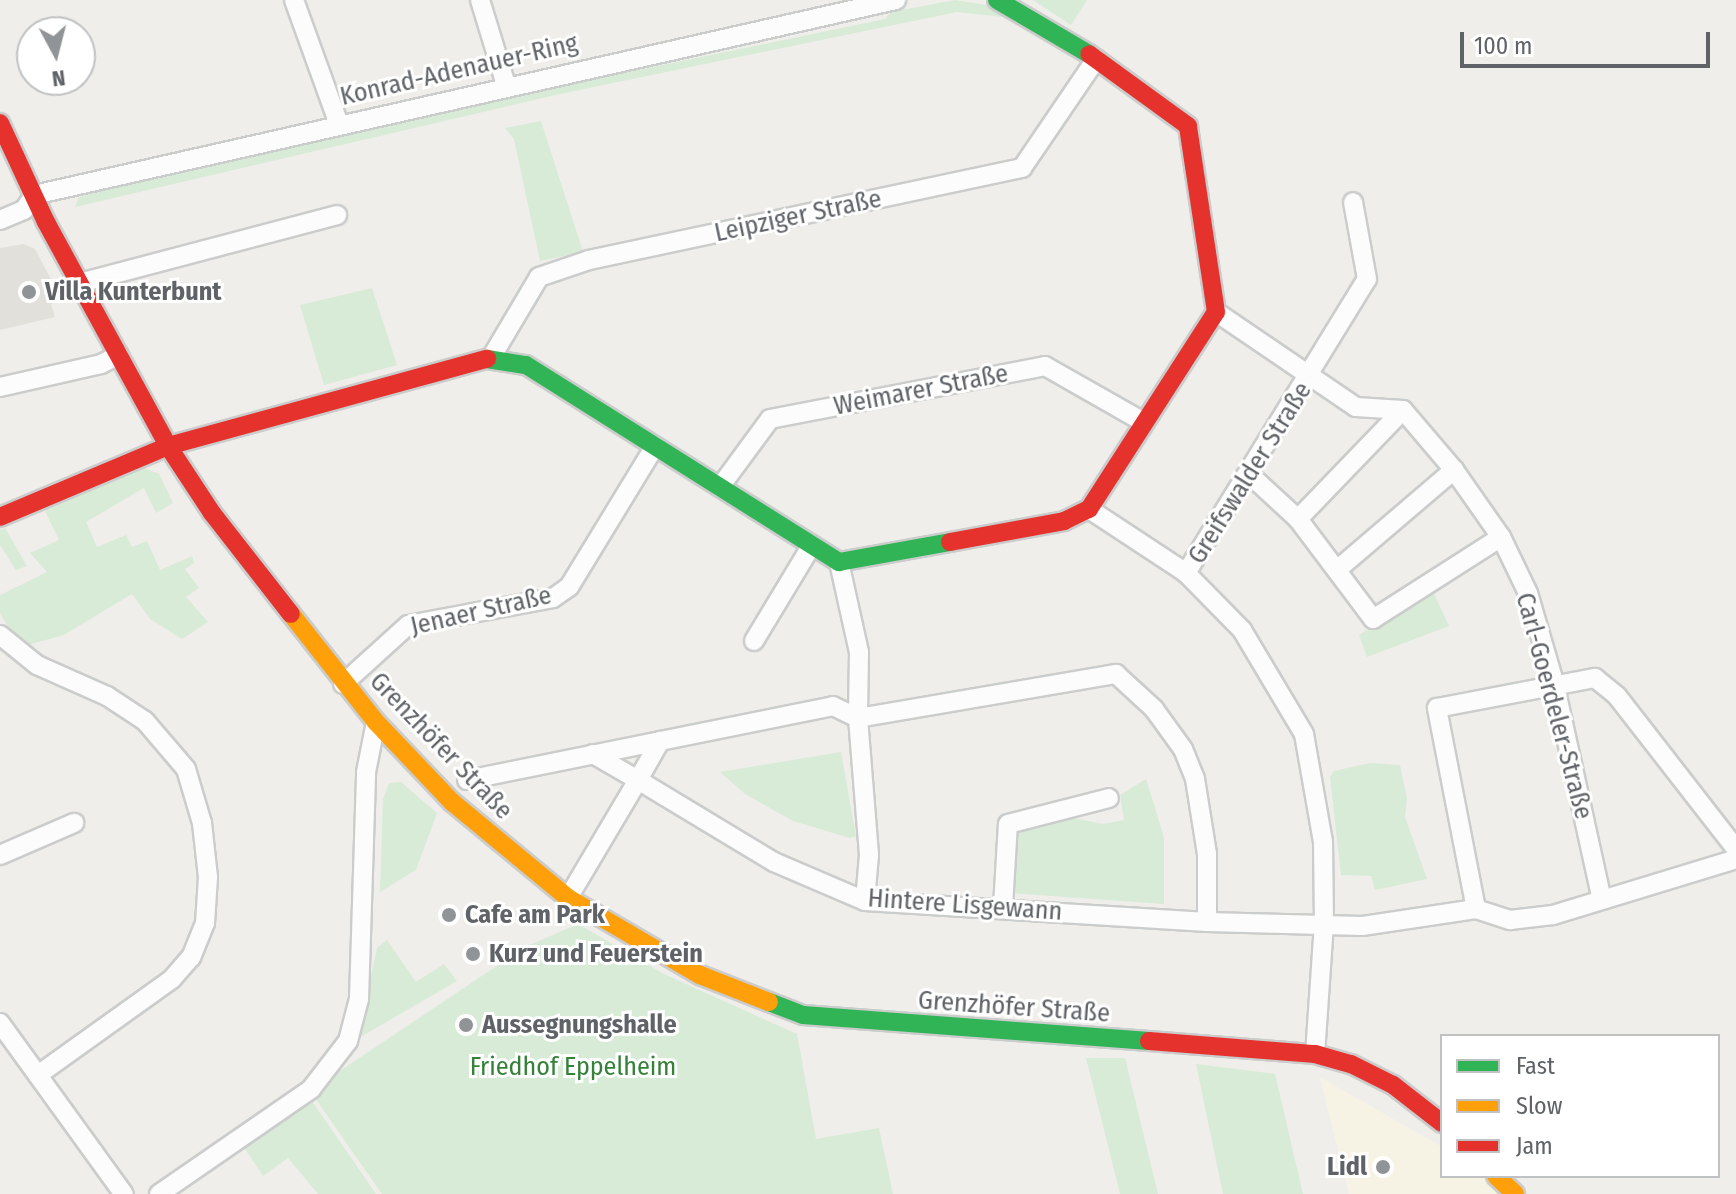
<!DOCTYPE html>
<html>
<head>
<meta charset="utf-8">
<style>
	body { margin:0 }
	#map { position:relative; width:1736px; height:1194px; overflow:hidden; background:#efeeea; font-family:"Fira Sans Condensed",sans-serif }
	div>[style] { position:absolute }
	.commercial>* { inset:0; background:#f7f3e4 }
	.education>* { inset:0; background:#e2e0da }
	.green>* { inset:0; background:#d8ebd6 }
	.roads { filter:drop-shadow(2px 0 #cbcccc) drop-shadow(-2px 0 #cbcccc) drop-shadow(0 2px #cbcccc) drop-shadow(0 -2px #cbcccc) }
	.street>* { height:18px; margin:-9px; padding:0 9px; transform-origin:9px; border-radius:9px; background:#fdfcfc }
	.fast>* { height:18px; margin:-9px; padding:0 9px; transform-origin:9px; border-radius:9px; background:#30b455 }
	.slow>* { height:18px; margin:-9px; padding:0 9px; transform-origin:9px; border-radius:9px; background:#ff9f0a }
	.jam>* { height:18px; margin:-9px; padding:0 9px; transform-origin:9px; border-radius:9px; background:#e5322d }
	.dots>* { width:22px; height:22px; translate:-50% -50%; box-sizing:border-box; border:4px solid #fff; border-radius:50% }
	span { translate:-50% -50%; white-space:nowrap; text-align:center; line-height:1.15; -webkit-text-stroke:6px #fff; paint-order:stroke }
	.street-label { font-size:26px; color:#5f6368 }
	.poi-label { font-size:26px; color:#5f6368; font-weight:700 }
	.left { translate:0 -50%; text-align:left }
	.right { translate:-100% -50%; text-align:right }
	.park-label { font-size:26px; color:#348238 }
	.legend { position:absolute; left:1440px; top:1034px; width:280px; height:144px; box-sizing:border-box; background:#fff; border:2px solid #bfc1c3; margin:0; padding:10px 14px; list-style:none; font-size:24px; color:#5f6368 }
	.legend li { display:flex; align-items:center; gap:16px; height:40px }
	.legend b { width:40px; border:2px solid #bfc1c3 }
	.north { position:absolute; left:16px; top:16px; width:80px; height:80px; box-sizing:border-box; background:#fff; border:2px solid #bfc1c3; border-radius:50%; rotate:173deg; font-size:22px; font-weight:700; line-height:32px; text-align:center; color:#5f6368 }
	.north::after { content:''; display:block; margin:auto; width:28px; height:36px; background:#919496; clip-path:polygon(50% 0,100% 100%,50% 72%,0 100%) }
	.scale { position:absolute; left:1460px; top:32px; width:250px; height:36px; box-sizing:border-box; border:4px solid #5f6368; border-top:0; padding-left:10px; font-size:24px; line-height:28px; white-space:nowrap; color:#5f6368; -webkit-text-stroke:6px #fff; paint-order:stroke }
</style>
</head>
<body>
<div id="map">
	<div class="commercial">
		<i style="clip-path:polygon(1320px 1077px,1442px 1147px,1442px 1176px,1485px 1176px,1502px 1194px,1349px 1194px)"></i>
	</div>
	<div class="education">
		<i style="clip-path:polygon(23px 244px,35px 249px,62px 300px,51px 304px,55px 317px,0 330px,0 248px)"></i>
	</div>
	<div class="green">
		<i style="clip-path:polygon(955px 0,998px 7px,1023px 19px,957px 12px,560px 94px,75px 207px,79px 197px,280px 144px,885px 19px,891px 12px)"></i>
		<i style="clip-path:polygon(1033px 0,1087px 0,1071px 25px)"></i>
		<i style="clip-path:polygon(541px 121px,583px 252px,540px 261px,514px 139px,505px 128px)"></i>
		<i style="clip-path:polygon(372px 288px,397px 365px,324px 385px,300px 305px)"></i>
		<i style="clip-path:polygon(144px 468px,159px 474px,173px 503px,156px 513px,144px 488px,86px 522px,97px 547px,126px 535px,132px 547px,147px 541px,160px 570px,192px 556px,194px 563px,185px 569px,199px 588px,186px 597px,208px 622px,182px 639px,150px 619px,132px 594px,64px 635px,20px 647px,0 613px,0 595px,47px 572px,30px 553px,59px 540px,45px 511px)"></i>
		<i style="clip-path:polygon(5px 528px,27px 566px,16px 570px,0 545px,0 530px)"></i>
		<i style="clip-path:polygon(1432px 589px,1449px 626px,1367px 657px,1359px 635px)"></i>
		<i style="clip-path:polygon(841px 752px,856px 836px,850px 838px,793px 821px,745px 794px,720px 772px)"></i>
		<i style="clip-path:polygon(1370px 763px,1400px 765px,1407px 798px,1405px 817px,1427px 879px,1375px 890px,1371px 876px,1341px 875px,1330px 777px,1334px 771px)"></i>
		<i style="clip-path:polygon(1146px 779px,1164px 837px,1164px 904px,1009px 893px,1016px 826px,1068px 817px,1103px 824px,1124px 820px,1120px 795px)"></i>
		<i style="clip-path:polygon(401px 782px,437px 813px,416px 870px,380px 892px,383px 799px,389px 783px)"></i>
		<i style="clip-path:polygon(578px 924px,664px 974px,797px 1034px,816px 1139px,879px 1128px,893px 1194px,382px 1194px,310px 1091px,525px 947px)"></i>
		<i style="clip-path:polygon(387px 940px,416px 982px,444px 964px,457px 981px,357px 1039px,377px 948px)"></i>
		<i style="clip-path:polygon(1086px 1058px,1125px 1058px,1158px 1194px,1120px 1194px)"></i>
		<i style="clip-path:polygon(1196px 1064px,1275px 1074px,1303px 1194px,1223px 1194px)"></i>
		<i style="clip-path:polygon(312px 1101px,376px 1194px,318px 1194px,288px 1158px,263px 1176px,244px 1147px)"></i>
	</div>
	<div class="roads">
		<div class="street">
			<i style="left:294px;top:0;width:132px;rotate:70.1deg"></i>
			<i style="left:480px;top:0;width:89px;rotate:73deg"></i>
			<i style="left:0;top:220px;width:26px;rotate:-23deg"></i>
			<i style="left:24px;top:210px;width:18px;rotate:-56deg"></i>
			<i style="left:34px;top:195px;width:884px;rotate:-12.75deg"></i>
			<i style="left:80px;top:283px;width:266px;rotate:-14.8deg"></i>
			<i style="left:1216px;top:312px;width:169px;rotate:34.2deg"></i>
			<i style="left:1356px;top:407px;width:47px;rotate:3.7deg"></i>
			<i style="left:1403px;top:410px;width:79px;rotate:49.6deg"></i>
			<i style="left:1454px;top:470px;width:82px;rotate:55deg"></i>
			<i style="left:1501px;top:537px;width:62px;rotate:64.3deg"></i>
			<i style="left:1528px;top:593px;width:93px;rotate:73.7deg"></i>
			<i style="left:1554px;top:682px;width:223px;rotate:77.6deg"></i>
			<i style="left:491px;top:358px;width:94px;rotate:-59.3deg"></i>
			<i style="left:539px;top:277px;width:53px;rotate:-18.8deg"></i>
			<i style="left:589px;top:260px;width:443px;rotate:-12deg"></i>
			<i style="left:1022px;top:168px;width:132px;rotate:-55.8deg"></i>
			<i style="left:0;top:387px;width:104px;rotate:-12.8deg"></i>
			<i style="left:101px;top:364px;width:20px;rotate:-27deg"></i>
			<i style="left:1249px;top:474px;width:67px;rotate:42.6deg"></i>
			<i style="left:1298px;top:519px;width:125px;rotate:53.1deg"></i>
			<i style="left:1373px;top:619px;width:152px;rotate:-32.6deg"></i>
			<i style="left:720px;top:487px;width:84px;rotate:-53.7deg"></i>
			<i style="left:770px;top:419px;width:280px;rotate:-10.9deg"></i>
			<i style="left:1045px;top:366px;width:112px;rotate:29.6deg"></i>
			<i style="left:1089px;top:509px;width:116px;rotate:33.4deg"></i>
			<i style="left:1186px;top:573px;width:80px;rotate:45.5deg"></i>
			<i style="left:1242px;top:630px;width:121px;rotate:59.2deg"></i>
			<i style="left:1304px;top:734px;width:110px;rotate:80deg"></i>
			<i style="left:1323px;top:842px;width:81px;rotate:89.3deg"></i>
			<i style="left:1324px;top:923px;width:131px;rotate:93.9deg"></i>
			<i style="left:1298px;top:519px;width:151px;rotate:-46.1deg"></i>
			<i style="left:839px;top:562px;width:92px;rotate:77.5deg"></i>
			<i style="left:859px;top:652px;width:66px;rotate:90.9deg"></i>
			<i style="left:858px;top:718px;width:137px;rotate:85.4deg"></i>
			<i style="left:869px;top:855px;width:46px;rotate:95deg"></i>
			<i style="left:1338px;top:569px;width:153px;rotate:-40.5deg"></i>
			<i style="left:1186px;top:573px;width:345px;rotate:-58.4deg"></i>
			<i style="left:1367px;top:279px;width:78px;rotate:-100.3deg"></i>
			<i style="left:0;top:635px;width:48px;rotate:39deg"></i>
			<i style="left:37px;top:665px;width:77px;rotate:23.9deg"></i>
			<i style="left:107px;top:696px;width:45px;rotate:33.3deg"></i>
			<i style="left:145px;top:721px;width:63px;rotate:49.5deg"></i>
			<i style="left:186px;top:769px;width:56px;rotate:73.5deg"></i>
			<i style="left:202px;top:823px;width:54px;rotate:83.7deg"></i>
			<i style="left:208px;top:877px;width:46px;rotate:93.7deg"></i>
			<i style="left:205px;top:923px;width:37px;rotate:112deg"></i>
			<i style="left:191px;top:957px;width:29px;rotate:131deg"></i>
			<i style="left:172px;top:979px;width:165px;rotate:144.4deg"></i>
			<i style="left:754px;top:641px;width:112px;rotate:-58.9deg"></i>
			<i style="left:343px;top:684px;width:88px;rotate:-42.2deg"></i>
			<i style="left:408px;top:625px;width:147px;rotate:-10.5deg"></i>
			<i style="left:553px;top:598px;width:19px;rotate:-35deg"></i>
			<i style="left:569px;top:587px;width:165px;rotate:-58.6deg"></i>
			<i style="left:593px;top:754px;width:52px;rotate:30deg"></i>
			<i style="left:638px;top:780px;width:45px;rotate:-60.6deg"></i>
			<i style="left:467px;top:780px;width:373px;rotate:-11.4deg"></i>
			<i style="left:833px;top:706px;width:28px;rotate:26deg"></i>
			<i style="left:858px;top:718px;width:262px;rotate:-9.7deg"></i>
			<i style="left:1116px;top:674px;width:52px;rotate:42.6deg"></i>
			<i style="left:1154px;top:709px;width:49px;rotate:54.1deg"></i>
			<i style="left:1183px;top:749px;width:32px;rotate:68deg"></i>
			<i style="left:1195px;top:779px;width:76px;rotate:80.9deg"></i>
			<i style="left:1207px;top:854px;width:68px;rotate:90deg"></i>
			<i style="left:0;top:855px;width:81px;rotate:-23.4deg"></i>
			<i style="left:568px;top:898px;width:137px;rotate:-59.3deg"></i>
			<i style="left:638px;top:780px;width:159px;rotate:31.1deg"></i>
			<i style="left:774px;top:862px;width:99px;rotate:23.2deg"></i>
			<i style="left:865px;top:901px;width:343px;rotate:3.5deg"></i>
			<i style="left:1207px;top:922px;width:155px;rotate:1.5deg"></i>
			<i style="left:1362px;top:926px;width:115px;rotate:-8.5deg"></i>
			<i style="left:1476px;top:909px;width:36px;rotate:18deg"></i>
			<i style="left:1510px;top:920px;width:43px;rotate:-6.6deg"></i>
			<i style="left:1553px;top:915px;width:191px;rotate:-17deg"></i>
			<i style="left:1003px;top:907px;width:83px;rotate:-86.6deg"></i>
			<i style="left:1008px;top:824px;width:104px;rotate:-14.4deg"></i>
			<i style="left:1476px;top:909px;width:205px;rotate:-101deg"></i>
			<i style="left:1437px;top:708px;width:161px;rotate:-10.8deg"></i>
			<i style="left:1595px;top:678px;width:28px;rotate:39deg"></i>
			<i style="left:1617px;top:696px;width:194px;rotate:52.1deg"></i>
			<i style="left:0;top:1023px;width:211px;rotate:54.1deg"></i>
			<i style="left:159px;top:1194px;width:185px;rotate:-34.6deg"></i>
			<i style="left:311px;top:1089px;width:61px;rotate:-52.4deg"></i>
			<i style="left:348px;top:1041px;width:43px;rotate:-75.3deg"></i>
			<i style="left:359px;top:999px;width:227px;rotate:-88.2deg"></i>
			<i style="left:366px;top:772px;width:51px;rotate:-78.7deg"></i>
		</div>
		<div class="fast">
			<i style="left:997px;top:0;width:107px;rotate:30.4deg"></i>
			<i style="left:487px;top:359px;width:39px;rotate:9deg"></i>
			<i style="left:526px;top:365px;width:370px;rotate:32.2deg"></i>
			<i style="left:839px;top:562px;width:113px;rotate:-10.2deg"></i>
			<i style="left:769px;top:1002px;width:36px;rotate:21deg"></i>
			<i style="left:803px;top:1015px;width:347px;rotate:4.3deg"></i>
		</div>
		<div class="slow">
			<i style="left:291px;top:614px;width:137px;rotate:51.8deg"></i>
			<i style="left:376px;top:722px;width:110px;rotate:46.5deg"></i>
			<i style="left:452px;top:802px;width:151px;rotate:39.6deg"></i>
			<i style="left:568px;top:898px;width:153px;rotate:30.3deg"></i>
			<i style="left:700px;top:975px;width:74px;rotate:21.4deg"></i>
			<i style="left:1496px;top:1176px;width:26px;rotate:43deg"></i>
		</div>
		<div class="jam">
			<i style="left:0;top:123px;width:109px;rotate:65.1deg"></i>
			<i style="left:46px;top:222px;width:255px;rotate:61.4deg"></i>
			<i style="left:168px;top:446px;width:80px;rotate:56.7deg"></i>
			<i style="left:212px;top:513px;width:128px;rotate:52deg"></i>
			<i style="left:0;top:517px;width:182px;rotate:-22.9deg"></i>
			<i style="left:168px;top:446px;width:331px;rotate:-15.3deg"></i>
			<i style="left:950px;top:542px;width:116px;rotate:-10.4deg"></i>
			<i style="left:1064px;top:521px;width:28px;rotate:-26deg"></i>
			<i style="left:1089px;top:509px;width:234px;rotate:-57.2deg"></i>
			<i style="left:1216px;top:312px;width:188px;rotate:-98.6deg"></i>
			<i style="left:1188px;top:126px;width:122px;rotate:-144deg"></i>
			<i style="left:1149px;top:1041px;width:167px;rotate:4.5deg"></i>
			<i style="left:1315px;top:1054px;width:37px;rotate:16deg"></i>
			<i style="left:1351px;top:1064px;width:47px;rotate:26.6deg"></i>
			<i style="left:1393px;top:1085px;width:62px;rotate:37.8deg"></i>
		</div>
	</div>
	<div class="dots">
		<i style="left:29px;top:292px;background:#919496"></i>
		<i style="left:449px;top:915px;background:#919496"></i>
		<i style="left:473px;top:954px;background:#919496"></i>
		<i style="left:466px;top:1025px;background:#919496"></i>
		<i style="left:1383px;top:1167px;background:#919496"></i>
	</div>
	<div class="street-label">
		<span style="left:459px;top:70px;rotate:-13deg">Konrad-Adenauer-Ring</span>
		<span style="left:798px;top:216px;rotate:-12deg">Leipziger Straße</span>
		<span style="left:921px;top:390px;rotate:-11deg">Weimarer Straße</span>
		<span style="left:1250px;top:473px;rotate:-58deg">Greifswalder Straße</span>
		<span style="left:481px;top:611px;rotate:-13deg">Jenaer Straße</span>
		<span style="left:1554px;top:706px;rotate:75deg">Carl-Goerdeler-Straße</span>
		<span style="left:441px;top:746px;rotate:46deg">Grenzhöfer Straße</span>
		<span style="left:965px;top:905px;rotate:4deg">Hintere Lisgewann</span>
		<span style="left:1014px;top:1007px;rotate:4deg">Grenzhöfer Straße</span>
	</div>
	<div class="poi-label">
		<span class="left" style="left:45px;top:292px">Villa Kunterbunt</span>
		<span class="left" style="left:465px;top:915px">Cafe am Park</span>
		<span class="left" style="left:489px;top:954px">Kurz und Feuerstein</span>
		<span class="left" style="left:482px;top:1025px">Aussegnungshalle</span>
		<span class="right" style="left:1367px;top:1167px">Lidl</span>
	</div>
	<div class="park-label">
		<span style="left:573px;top:1067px">Friedhof Eppelheim</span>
	</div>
	<ul class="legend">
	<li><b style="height:10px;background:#30b455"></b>Fast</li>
	<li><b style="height:10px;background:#ff9f0a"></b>Slow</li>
	<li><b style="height:10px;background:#e5322d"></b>Jam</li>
	</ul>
	<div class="north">N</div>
	<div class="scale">100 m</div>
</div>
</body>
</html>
